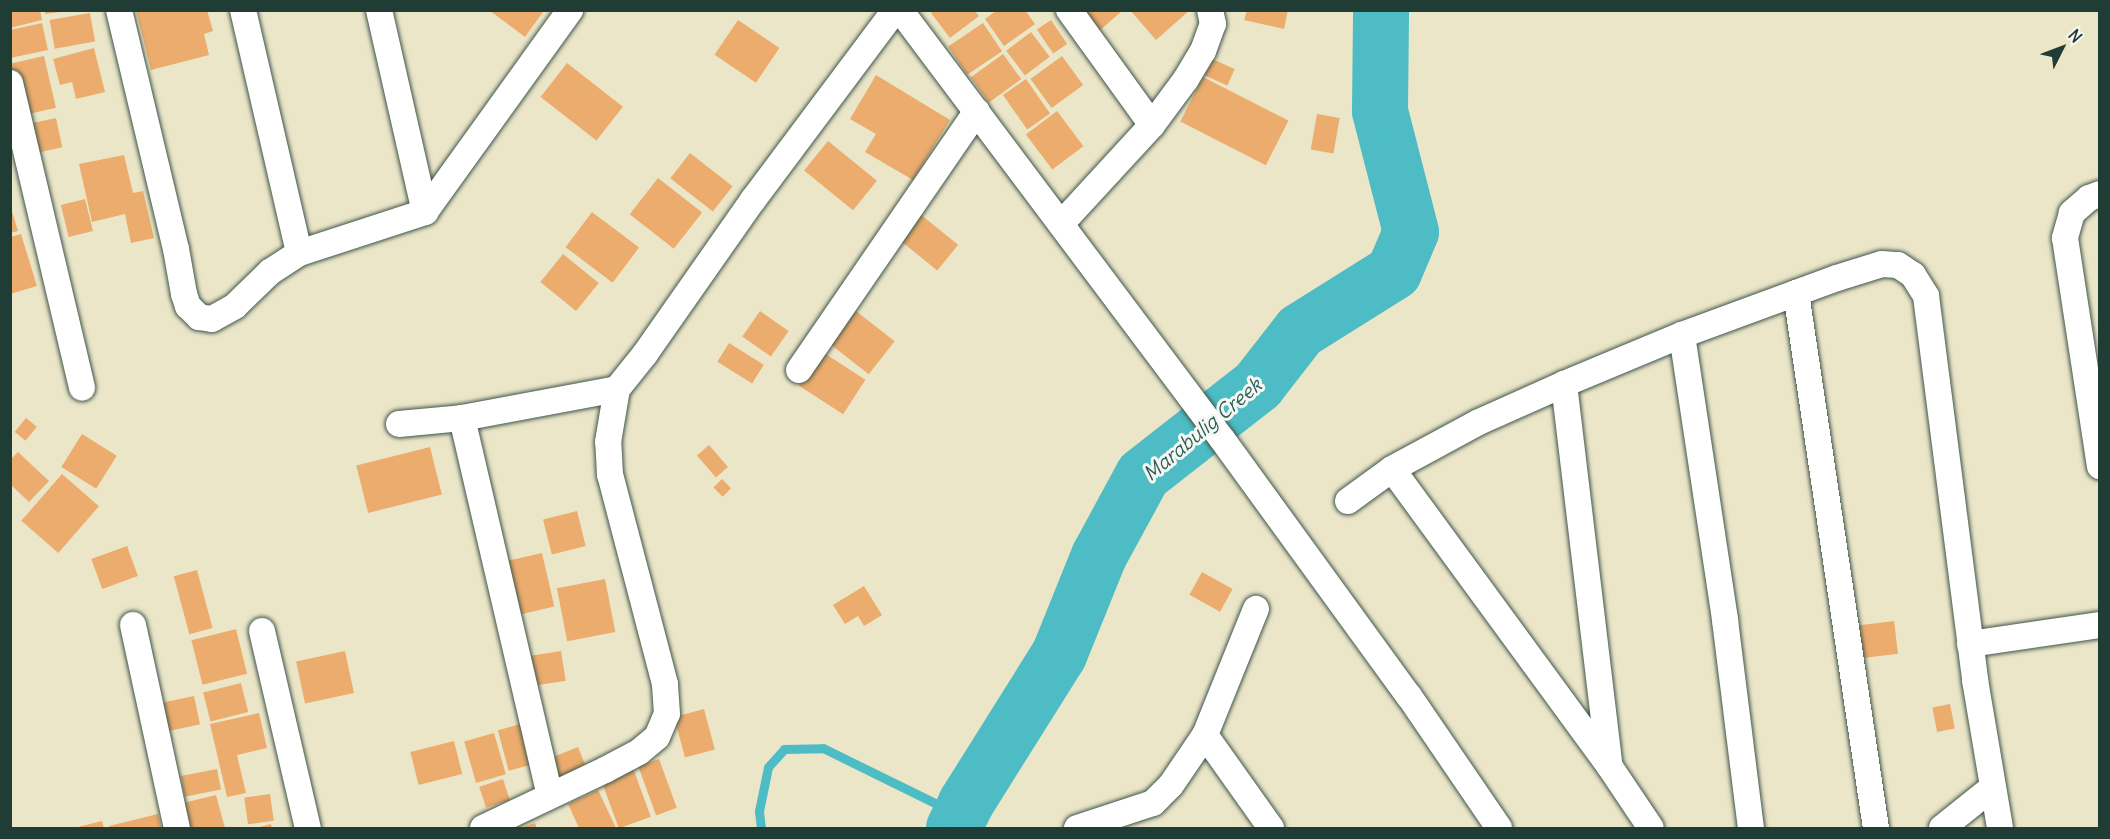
<!DOCTYPE html>
<html>
<head>
<meta charset="utf-8">
<style>
	body { margin:0 }
	#map { position:relative; width:2110px; height:839px; overflow:hidden; background:#ece6c9; font-family:Delius,sans-serif }
	div>[style] { position:absolute }
	.stream>* { height:9px; margin:-4.5px; padding:0 4.5px; transform-origin:4.5px; border-radius:4.5px; background:#4dbcc4 }
	.river>* { height:56px; margin:-28px; padding:0 28px; transform-origin:28px; border-radius:28px; background:#4dbcc4 }
	.building>* { inset:0; background:#ecac6d; transform-origin:0 0 }
	.roads { filter:drop-shadow(0 0 2px #3e564a) drop-shadow(0 0 2px #3e564a) }
	.street>* { height:26px; margin:-13px; padding:0 13px; transform-origin:13px; border-radius:13px; background:#fff }
	span { translate:-50% -50%; white-space:nowrap; text-align:center; line-height:1.15; -webkit-text-stroke:6px #f6f6f2; paint-order:stroke }
	.water-label { font-size:20px; color:#2a5d58; font-style:italic }
	.frame { position:absolute; inset:0; border:12px solid #1f3d34; pointer-events:none }
	.north { position:absolute; left:2032px; top:18px; width:60px; height:60px; -webkit-text-stroke:4px #f6f6f2; paint-order:stroke; rotate:48deg; font-size:16px; font-weight:700; line-height:24px; text-align:center; color:#1f3d34 }
	.north::after { content:''; display:block; margin:auto; width:21px; height:27px; background:#1f3d34; clip-path:polygon(50% 0,100% 100%,50% 72%,0 100%) }
</style>
</head>
<body>
<div id="map">
	<div class="stream">
		<div style="left:761px;top:828px;width:17px;rotate:-97deg"></div>
		<div style="left:759px;top:811px;width:45px;rotate:-78.4deg"></div>
		<div style="left:768px;top:767px;width:24px;rotate:-48deg"></div>
		<div style="left:784px;top:749px;width:39px;rotate:-1deg"></div>
		<div style="left:823px;top:748px;width:134px;rotate:26.2deg"></div>
		<div style="left:943px;top:807px;width:23px;rotate:-10deg"></div>
	</div>
	<div class="river">
		<div style="left:954px;top:828px;width:28px;rotate:-64deg"></div>
		<div style="left:966px;top:803px;width:175px;rotate:-57.9deg"></div>
		<div style="left:1059px;top:655px;width:107px;rotate:-68deg"></div>
		<div style="left:1099px;top:556px;width:92px;rotate:-61.5deg"></div>
		<div style="left:1143px;top:475px;width:146px;rotate:-38deg"></div>
		<div style="left:1258px;top:385px;width:68px;rotate:-52.1deg"></div>
		<div style="left:1300px;top:331px;width:111px;rotate:-32.1deg"></div>
		<div style="left:1394px;top:272px;width:43px;rotate:-67deg"></div>
		<div style="left:1411px;top:232px;width:125px;rotate:-104.4deg"></div>
		<div style="left:1380px;top:111px;width:101px;rotate:-89.4deg"></div>
	</div>
	<div class="building">
		<div style="clip-path:polygon(10px 10px,40px 10px,42px 20px,10px 28px)"></div>
		<div style="clip-path:polygon(45px 10px,60px 10px,60px 12px,45px 14px)"></div>
		<div style="clip-path:polygon(136px 10px,207px 10px,213px 31px,204px 34px,209px 55px,151px 70px)"></div>
		<div style="clip-path:polygon(489px 10px,542px 10px,543px 12px,525px 37px)"></div>
		<div style="clip-path:polygon(934px 10px,974px 10px,979px 16px,950px 38px,931px 13px)"></div>
		<div style="clip-path:polygon(997px 10px,1025px 10px,1035px 24px,1004px 46px,985px 19px)"></div>
		<div style="clip-path:polygon(1079px 10px,1123px 10px,1098px 32px)"></div>
		<div style="clip-path:polygon(1130px 10px,1190px 10px,1156px 40px)"></div>
		<div style="clip-path:polygon(1247px 10px,1288px 10px,1284px 29px,1244px 20px)"></div>
		<div style="left:90px;top:13px;width:29px;height:41px;rotate:80deg"></div>
		<div style="left:738px;top:20px;width:50px;height:42px;rotate:34deg"></div>
		<div style="left:1051px;top:20px;width:29px;height:17px;rotate:56deg"></div>
		<div style="clip-path:polygon(42px 23px,48px 50px,10px 58px,10px 30px)"></div>
		<div style="left:983px;top:23px;width:34px;height:42px;rotate:56deg"></div>
		<div style="left:1031px;top:32px;width:31px;height:31px;rotate:53deg"></div>
		<div style="clip-path:polygon(94px 48px,105px 92px,76px 99px,72px 82px,60px 85px,53px 59px)"></div>
		<div style="left:1003px;top:54px;width:31px;height:40px;rotate:54deg"></div>
		<div style="left:44px;top:56px;width:53px;height:35px;rotate:77deg"></div>
		<div style="left:1062px;top:56px;width:36px;height:39px;rotate:54deg"></div>
		<div style="left:1210px;top:58px;width:27px;height:18px;rotate:24deg"></div>
		<div style="left:567px;top:63px;width:71px;height:43px;rotate:38deg"></div>
		<div style="clip-path:polygon(876px 75px,950px 120px,913px 180px,865px 152px,876px 134px,850px 119px)"></div>
		<div style="left:1203px;top:77px;width:96px;height:50px;rotate:27deg"></div>
		<div style="left:1026px;top:79px;width:42px;height:28px;rotate:55deg"></div>
		<div style="left:1057px;top:111px;width:44px;height:39px;rotate:53deg"></div>
		<div style="left:1317px;top:114px;width:23px;height:36px;rotate:10deg"></div>
		<div style="left:56px;top:118px;width:30px;height:32px;rotate:78deg"></div>
		<div style="left:828px;top:141px;width:63px;height:38px;rotate:39deg"></div>
		<div style="left:690px;top:153px;width:54px;height:32px;rotate:38deg"></div>
		<div style="clip-path:polygon(124px 155px,133px 193px,143px 191px,154px 238px,131px 243px,125px 214px,92px 222px,79px 164px)"></div>
		<div style="left:658px;top:178px;width:56px;height:46px;rotate:38deg"></div>
		<div style="left:85px;top:199px;width:33px;height:25px;rotate:76deg"></div>
		<div style="clip-path:polygon(10px 205px,18px 231px,10px 233px)"></div>
		<div style="left:592px;top:212px;width:59px;height:44px;rotate:37deg"></div>
		<div style="left:920px;top:214px;width:49px;height:33px;rotate:39deg"></div>
		<div style="clip-path:polygon(21px 234px,37px 286px,10px 294px,10px 237px)"></div>
		<div style="left:563px;top:254px;width:46px;height:36px;rotate:39deg"></div>
		<div style="left:760px;top:311px;width:35px;height:31px;rotate:35deg"></div>
		<div style="left:856px;top:311px;width:49px;height:42px;rotate:38deg"></div>
		<div style="left:729px;top:343px;width:41px;height:22px;rotate:32deg"></div>
		<div style="left:821px;top:351px;width:53px;height:41px;rotate:33deg"></div>
		<div style="left:26px;top:418px;width:14px;height:18px;rotate:39deg"></div>
		<div style="left:82px;top:434px;width:41px;height:39px;rotate:32deg"></div>
		<div style="left:709px;top:445px;width:29px;height:16px;rotate:49deg"></div>
		<div style="left:430px;top:447px;width:49px;height:76px;rotate:76deg"></div>
		<div style="clip-path:polygon(18px 452px,49px 481px,29px 502px,10px 484px,10px 460px)"></div>
		<div style="left:62px;top:474px;width:49px;height:62px;rotate:41deg"></div>
		<div style="left:722px;top:479px;width:13px;height:12px;rotate:45deg"></div>
		<div style="left:577px;top:511px;width:36px;height:35px;rotate:76deg"></div>
		<div style="left:127px;top:546px;width:32px;height:38px;rotate:70deg"></div>
		<div style="left:542px;top:553px;width:55px;height:35px;rotate:77deg"></div>
		<div style="left:197px;top:570px;width:60px;height:24px;rotate:75deg"></div>
		<div style="left:1202px;top:572px;width:35px;height:26px;rotate:29deg"></div>
		<div style="left:605px;top:579px;width:54px;height:49px;rotate:79deg"></div>
		<div style="clip-path:polygon(864px 586px,882px 615px,864px 626px,858px 616px,845px 624px,833px 605px)"></div>
		<div style="left:1894px;top:621px;width:33px;height:43px;rotate:83deg"></div>
		<div style="left:236px;top:629px;width:46px;height:46px;rotate:76deg"></div>
		<div style="left:345px;top:651px;width:43px;height:50px;rotate:78deg"></div>
		<div style="left:561px;top:651px;width:30px;height:34px;rotate:81deg"></div>
		<div style="left:241px;top:683px;width:30px;height:39px;rotate:76deg"></div>
		<div style="left:194px;top:696px;width:29px;height:34px;rotate:78deg"></div>
		<div style="left:1950px;top:704px;width:25px;height:18px;rotate:79deg"></div>
		<div style="left:704px;top:709px;width:42px;height:31px;rotate:75deg"></div>
		<div style="clip-path:polygon(259px 713px,267px 748px,237px 755px,246px 793px,227px 797px,210px 724px)"></div>
		<div style="left:521px;top:724px;width:42px;height:24px;rotate:75deg"></div>
		<div style="left:494px;top:733px;width:43px;height:31px;rotate:74deg"></div>
		<div style="left:454px;top:741px;width:34px;height:45px;rotate:76deg"></div>
		<div style="left:578px;top:747px;width:24px;height:30px;rotate:68deg"></div>
		<div style="left:659px;top:759px;width:52px;height:22px;rotate:70deg"></div>
		<div style="left:633px;top:768px;width:52px;height:34px;rotate:70deg"></div>
		<div style="left:217px;top:769px;width:21px;height:37px;rotate:79deg"></div>
		<div style="left:503px;top:779px;width:22px;height:25px;rotate:72deg"></div>
		<div style="clip-path:polygon(598px 790px,616px 828px,579px 828px,568px 804px)"></div>
		<div style="left:270px;top:794px;width:27px;height:26px;rotate:82deg"></div>
		<div style="clip-path:polygon(216px 795px,225px 828px,190px 828px,183px 803px)"></div>
		<div style="clip-path:polygon(158px 814px,161px 828px,110px 828px,109px 826px)"></div>
		<div style="clip-path:polygon(102px 821px,104px 828px,74px 828px)"></div>
		<div style="clip-path:polygon(535px 823px,537px 828px,520px 828px)"></div>
		<div style="clip-path:polygon(271px 824px,272px 828px,256px 828px)"></div>
	</div>
	<div class="roads">
		<div class="street">
			<div style="left:119px;top:10px;width:246px;rotate:76.6deg"></div>
			<div style="left:176px;top:249px;width:46px;rotate:79.9deg"></div>
			<div style="left:184px;top:294px;width:13px;rotate:72deg"></div>
			<div style="left:188px;top:306px;width:16px;rotate:45deg"></div>
			<div style="left:199px;top:317px;width:13px;rotate:9deg"></div>
			<div style="left:212px;top:319px;width:26px;rotate:-29deg"></div>
			<div style="left:235px;top:306px;width:49px;rotate:-44.2deg"></div>
			<div style="left:270px;top:272px;width:35px;rotate:-33deg"></div>
			<div style="left:299px;top:253px;width:133px;rotate:-18deg"></div>
			<div style="left:425px;top:212px;width:249px;rotate:-54.3deg"></div>
			<div style="left:243px;top:10px;width:249px;rotate:77deg"></div>
			<div style="left:379px;top:10px;width:207px;rotate:77.2deg"></div>
			<div style="left:900px;top:10px;width:536px;rotate:53.11deg"></div>
			<div style="left:1222px;top:439px;width:318px;rotate:54deg"></div>
			<div style="left:1409px;top:696px;width:160px;rotate:55.7deg"></div>
			<div style="left:1069px;top:10px;width:142px;rotate:54.2deg"></div>
			<div style="left:10px;top:83px;width:313px;rotate:76.7deg"></div>
			<div style="left:2100px;top:194px;width:12px;rotate:160deg"></div>
			<div style="left:2089px;top:198px;width:23px;rotate:139deg"></div>
			<div style="left:2072px;top:213px;width:26px;rotate:106deg"></div>
			<div style="left:2065px;top:238px;width:231px;rotate:81.3deg"></div>
			<div style="left:1061px;top:224px;width:134px;rotate:-47.4deg"></div>
			<div style="left:1152px;top:125px;width:57px;rotate:-53.5deg"></div>
			<div style="left:1186px;top:79px;width:33px;rotate:-59deg"></div>
			<div style="left:1203px;top:51px;width:29px;rotate:-70deg"></div>
			<div style="left:1213px;top:24px;width:14px;rotate:-102deg"></div>
			<div style="left:1796px;top:293px;width:541px;rotate:81.5deg"></div>
			<div style="left:1682px;top:335px;width:288px;rotate:81.4deg"></div>
			<div style="left:1725px;top:620px;width:210px;rotate:82.9deg"></div>
			<div style="left:799px;top:370px;width:314px;rotate:-55.5deg"></div>
			<div style="left:1564px;top:384px;width:383px;rotate:83.2deg"></div>
			<div style="left:462px;top:418px;width:387px;rotate:76.9deg"></div>
			<div style="left:399px;top:424px;width:63px;rotate:-5.4deg"></div>
			<div style="left:462px;top:418px;width:158px;rotate:-10.6deg"></div>
			<div style="left:1392px;top:469px;width:369px;rotate:53.8deg"></div>
			<div style="left:1610px;top:767px;width:73px;rotate:56.1deg"></div>
			<div style="left:1348px;top:501px;width:54px;rotate:-36deg"></div>
			<div style="left:1392px;top:469px;width:99px;rotate:-28.4deg"></div>
			<div style="left:1479px;top:422px;width:93px;rotate:-24.1deg"></div>
			<div style="left:1564px;top:384px;width:128px;rotate:-22.6deg"></div>
			<div style="left:1682px;top:335px;width:165px;rotate:-20.2deg"></div>
			<div style="left:1837px;top:278px;width:47px;rotate:-17.3deg"></div>
			<div style="left:1882px;top:264px;width:16px;rotate:4deg"></div>
			<div style="left:1898px;top:265px;width:18px;rotate:34deg"></div>
			<div style="left:1913px;top:275px;width:25px;rotate:58deg"></div>
			<div style="left:1926px;top:296px;width:387px;rotate:82.7deg"></div>
			<div style="left:1975px;top:680px;width:150px;rotate:80.4deg"></div>
			<div style="left:133px;top:625px;width:208px;rotate:77.8deg"></div>
			<div style="left:262px;top:631px;width:202px;rotate:76.9deg"></div>
			<div style="left:1970px;top:644px;width:131px;rotate:-8.3deg"></div>
			<div style="left:1205px;top:735px;width:136px;rotate:-68deg"></div>
			<div style="left:483px;top:828px;width:135px;rotate:-25.4deg"></div>
			<div style="left:605px;top:770px;width:38px;rotate:-28deg"></div>
			<div style="left:639px;top:752px;width:23px;rotate:-40deg"></div>
			<div style="left:657px;top:737px;width:25px;rotate:-67deg"></div>
			<div style="left:667px;top:714px;width:30px;rotate:-94deg"></div>
			<div style="left:665px;top:684px;width:216px;rotate:-104.7deg"></div>
			<div style="left:610px;top:475px;width:33px;rotate:-93deg"></div>
			<div style="left:608px;top:442px;width:54px;rotate:-80.4deg"></div>
			<div style="left:617px;top:389px;width:45px;rotate:-51.3deg"></div>
			<div style="left:645px;top:354px;width:188px;rotate:-55deg"></div>
			<div style="left:753px;top:200px;width:237px;rotate:-53.2deg"></div>
			<div style="left:1077px;top:828px;width:80px;rotate:-18.2deg"></div>
			<div style="left:1153px;top:803px;width:25px;rotate:-45deg"></div>
			<div style="left:1171px;top:785px;width:60px;rotate:-55.8deg"></div>
			<div style="left:1205px;top:735px;width:114px;rotate:54.6deg"></div>
			<div style="left:1942px;top:828px;width:65px;rotate:-38.8deg"></div>
		</div>
	</div>
	<div class="water-label">
		<span style="left:1202px;top:429px;rotate:-40deg">Marabulig Creek</span>
	</div>
	<div class="frame"></div>
	<div class="north">N</div>
</div>
</body>
</html>
